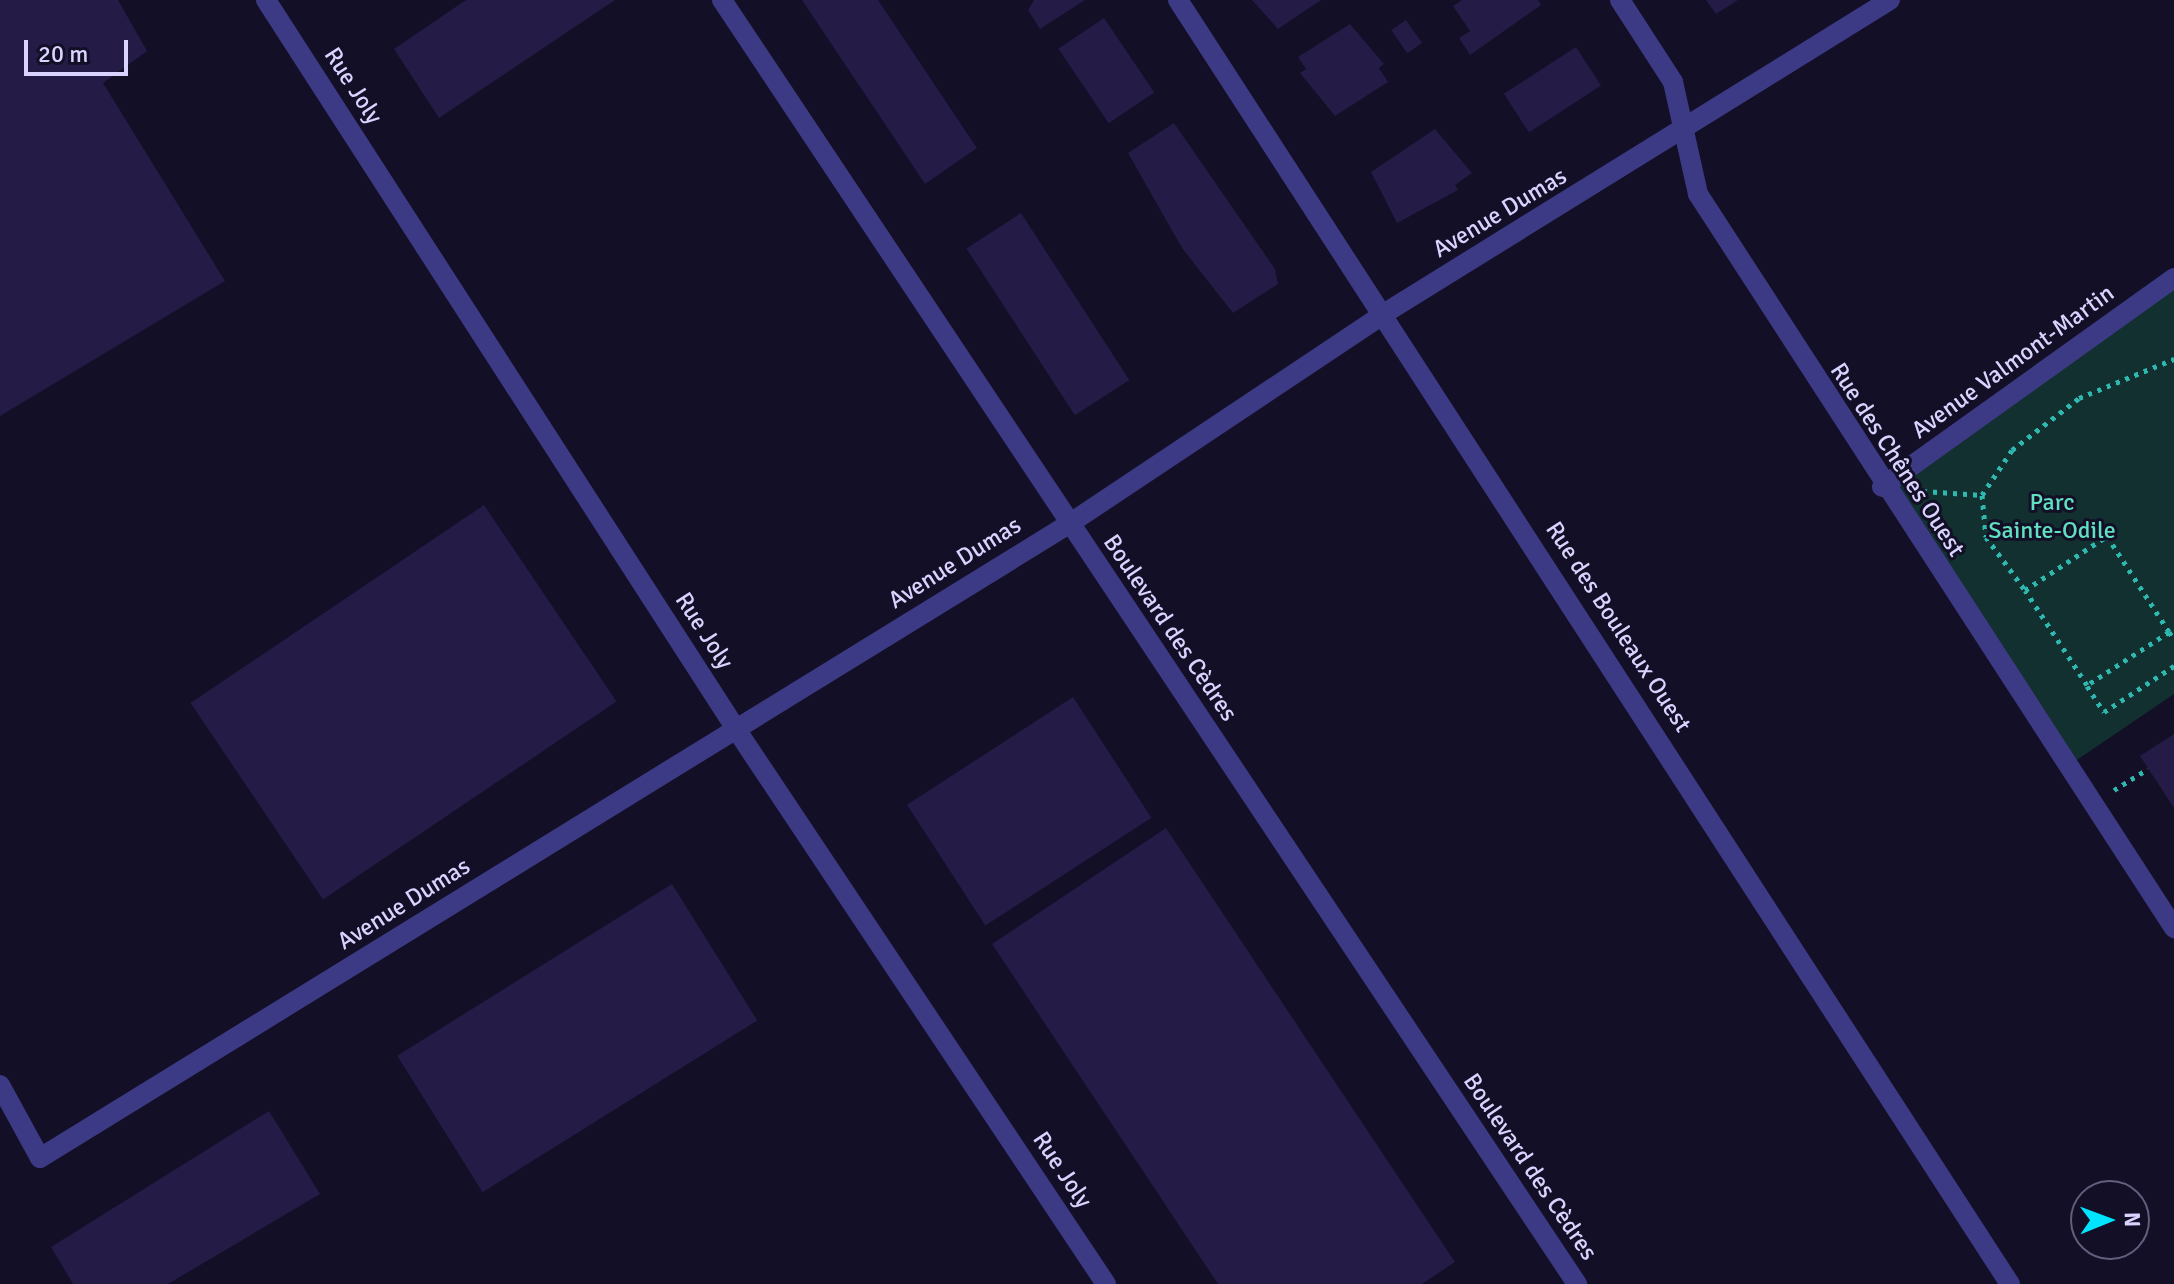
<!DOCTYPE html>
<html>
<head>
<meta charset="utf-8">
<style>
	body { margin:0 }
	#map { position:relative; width:2174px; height:1284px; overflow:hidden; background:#130f26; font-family:Signika,sans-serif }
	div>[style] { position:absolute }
	.green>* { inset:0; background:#12302f }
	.building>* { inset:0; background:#241b47; transform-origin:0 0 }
	.path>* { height:5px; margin-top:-2.5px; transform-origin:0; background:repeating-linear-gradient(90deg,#2fb8b0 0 4px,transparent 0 10px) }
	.minor>* { height:20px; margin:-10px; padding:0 10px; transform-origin:10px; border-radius:10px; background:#3d3a85 }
	.tertiary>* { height:20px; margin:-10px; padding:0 10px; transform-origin:10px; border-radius:10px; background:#3d3a85 }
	span { translate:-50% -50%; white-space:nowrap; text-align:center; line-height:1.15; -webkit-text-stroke:6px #130f26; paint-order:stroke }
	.street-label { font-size:24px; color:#d9d4ff }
	.park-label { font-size:24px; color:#5fe0c0 }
	.north { position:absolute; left:2070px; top:1180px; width:80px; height:80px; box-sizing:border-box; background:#130f26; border:2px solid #625e7d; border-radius:50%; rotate:89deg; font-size:22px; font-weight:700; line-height:32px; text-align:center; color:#d9d4ff }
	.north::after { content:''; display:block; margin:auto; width:28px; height:36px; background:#00e5ff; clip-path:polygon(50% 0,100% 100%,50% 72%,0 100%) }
	.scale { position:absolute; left:24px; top:40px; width:104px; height:36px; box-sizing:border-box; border:4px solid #d9d4ff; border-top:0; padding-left:10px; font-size:24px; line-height:28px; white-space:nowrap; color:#d9d4ff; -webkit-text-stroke:6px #130f26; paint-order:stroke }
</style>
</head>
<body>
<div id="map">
	<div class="green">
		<div style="clip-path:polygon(2174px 278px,2174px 694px,2068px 766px,1882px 487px)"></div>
	</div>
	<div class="building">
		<div style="clip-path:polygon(0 0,118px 0,147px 51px,103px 83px,225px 281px,0 416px)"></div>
		<div style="clip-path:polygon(466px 0,615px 0,439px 118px,394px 49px)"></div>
		<div style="clip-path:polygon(802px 0,878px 0,977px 148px,925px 184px)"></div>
		<div style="clip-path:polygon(1034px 0,1085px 0,1040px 29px,1028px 10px)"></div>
		<div style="clip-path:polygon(1252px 0,1321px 0,1278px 29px)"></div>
		<div style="clip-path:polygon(1462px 0,1538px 0,1541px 5px,1470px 55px,1459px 38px,1470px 31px,1453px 6px)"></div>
		<div style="clip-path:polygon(1706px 0,1738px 0,1716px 14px)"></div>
		<div style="left:1104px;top:18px;width:90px;height:55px;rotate:56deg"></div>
		<div style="left:1406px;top:20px;width:28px;height:18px;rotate:55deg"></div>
		<div style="clip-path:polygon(1350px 24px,1384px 64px,1379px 68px,1388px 82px,1335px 116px,1300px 73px,1306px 69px,1298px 57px)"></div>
		<div style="left:1576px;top:47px;width:46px;height:86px;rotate:57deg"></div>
		<div style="clip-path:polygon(1174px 123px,1275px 269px,1278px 284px,1233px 313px,1182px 248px,1128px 153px)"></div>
		<div style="clip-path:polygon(1435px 129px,1472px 173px,1455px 185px,1458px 190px,1397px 223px,1371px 172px)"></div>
		<div style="left:1021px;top:213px;width:199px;height:65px;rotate:57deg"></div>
		<div style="left:484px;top:505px;width:237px;height:354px;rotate:56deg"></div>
		<div style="left:1073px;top:697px;width:144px;height:198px;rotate:57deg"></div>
		<div style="clip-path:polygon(2174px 734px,2174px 808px,2140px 756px)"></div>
		<div style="clip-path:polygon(1166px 828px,1455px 1262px,1422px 1284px,1218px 1284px,992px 944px)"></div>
		<div style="left:672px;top:884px;width:161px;height:324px;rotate:58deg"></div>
		<div style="clip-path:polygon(269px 1111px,320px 1194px,168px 1284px,73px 1284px,51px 1247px)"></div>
	</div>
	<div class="path">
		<div style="left:1923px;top:491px;width:59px;rotate:3.9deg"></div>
		<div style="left:1982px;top:495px;width:42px;rotate:84.6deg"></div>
		<div style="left:1986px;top:537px;width:66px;rotate:53.7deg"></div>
		<div style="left:2025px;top:590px;width:98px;rotate:-33.4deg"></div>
		<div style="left:2107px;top:536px;width:114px;rotate:57.1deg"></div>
		<div style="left:2169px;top:632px;width:98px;rotate:147.1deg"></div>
		<div style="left:2087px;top:685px;width:113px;rotate:-123.1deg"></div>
		<div style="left:1982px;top:495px;width:54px;rotate:-56.3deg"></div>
		<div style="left:2012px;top:450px;width:85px;rotate:-37.8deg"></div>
		<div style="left:2079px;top:398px;width:103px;rotate:-22.3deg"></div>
		<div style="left:2169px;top:632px;width:9px;rotate:54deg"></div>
		<div style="left:2087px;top:686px;width:31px;rotate:57deg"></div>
		<div style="left:2104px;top:712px;width:84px;rotate:-33.3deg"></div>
		<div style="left:2114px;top:790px;width:40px;rotate:-32deg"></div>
	</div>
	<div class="minor">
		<div style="left:266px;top:0;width:867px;rotate:57.19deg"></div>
		<div style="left:736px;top:729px;width:667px;rotate:56.31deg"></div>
		<div style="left:1178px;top:0;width:1530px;rotate:57.06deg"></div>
		<div style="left:1620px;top:0;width:98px;rotate:57.1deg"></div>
		<div style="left:1673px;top:82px;width:115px;rotate:77.4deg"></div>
		<div style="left:1698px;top:194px;width:875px;rotate:57.04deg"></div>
		<div style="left:1882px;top:487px;width:359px;rotate:-35.6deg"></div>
		<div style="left:0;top:1085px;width:83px;rotate:61.3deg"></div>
		<div style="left:40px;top:1158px;width:1209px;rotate:-31.64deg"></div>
		<div style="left:1069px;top:524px;width:380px;rotate:-33.7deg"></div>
		<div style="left:1385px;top:313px;width:594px;rotate:-31.79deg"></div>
	</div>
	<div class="tertiary">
		<div style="left:722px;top:0;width:1543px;rotate:56.34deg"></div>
	</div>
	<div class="street-label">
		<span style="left:353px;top:86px;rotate:57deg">Rue Joly</span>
		<span style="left:1500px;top:213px;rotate:-31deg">Avenue Dumas</span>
		<span style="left:2013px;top:362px;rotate:-36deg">Avenue Valmont-Martin</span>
		<span style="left:1897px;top:460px;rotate:57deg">Rue des Chênes Ouest</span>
		<span style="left:955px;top:563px;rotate:-32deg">Avenue Dumas</span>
		<span style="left:1618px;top:627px;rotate:57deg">Rue des Bouleaux Ouest</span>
		<span style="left:1170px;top:628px;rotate:56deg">Boulevard des Cèdres</span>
		<span style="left:704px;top:631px;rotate:57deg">Rue Joly</span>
		<span style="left:404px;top:904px;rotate:-32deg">Avenue Dumas</span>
		<span style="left:1530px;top:1167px;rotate:56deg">Boulevard des Cèdres</span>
		<span style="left:1062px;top:1170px;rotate:56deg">Rue Joly</span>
	</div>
	<div class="park-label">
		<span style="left:2052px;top:517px">Parc<br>Sainte-Odile</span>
	</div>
	<div class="north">N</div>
	<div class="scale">20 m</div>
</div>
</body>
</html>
